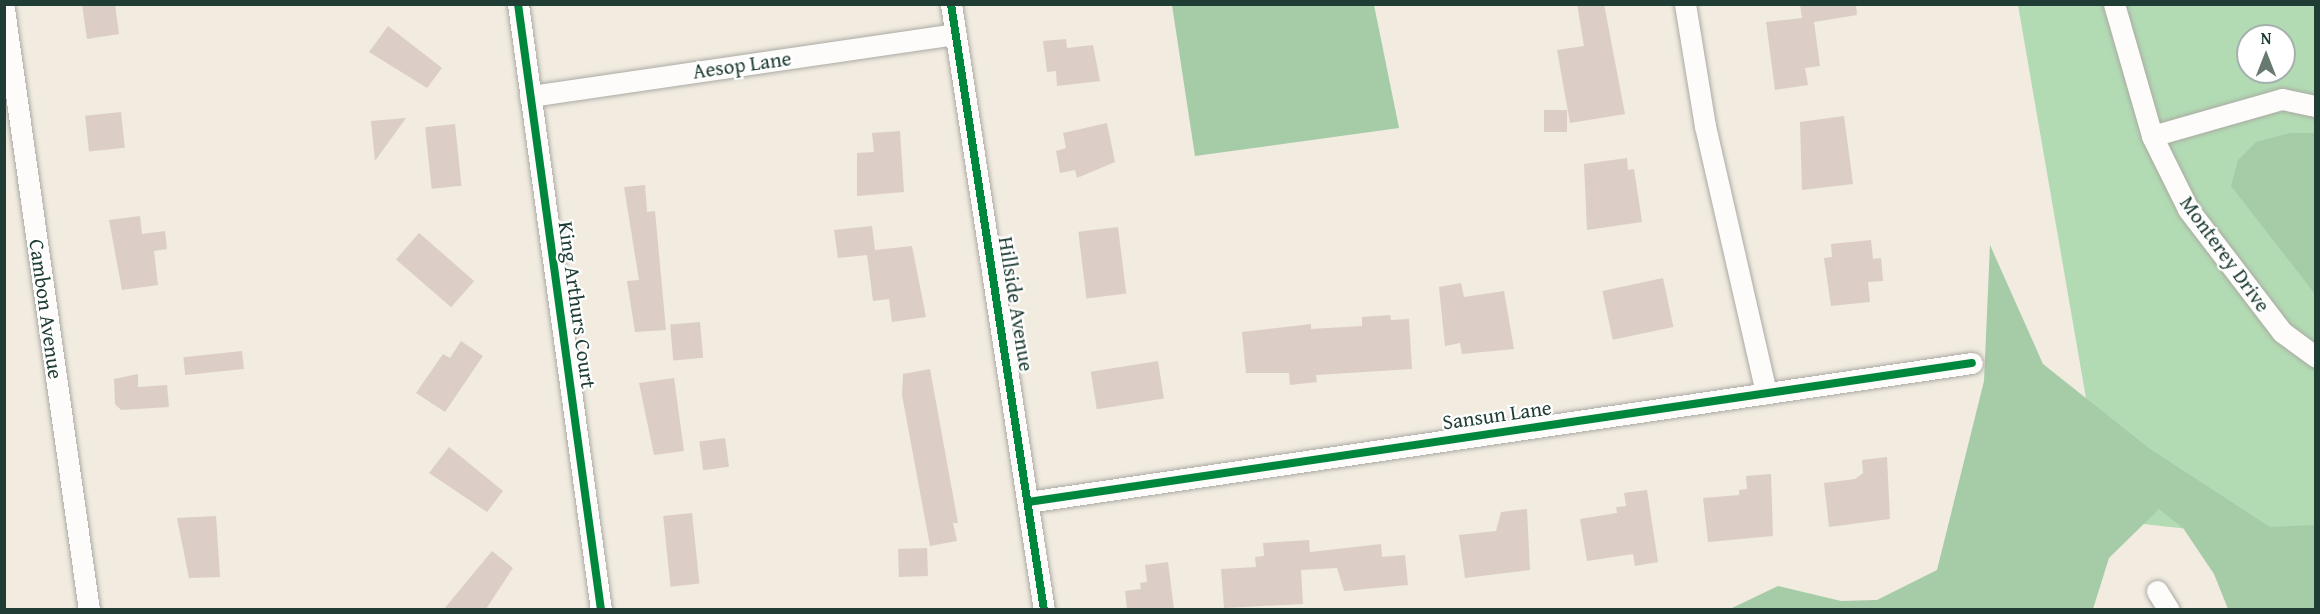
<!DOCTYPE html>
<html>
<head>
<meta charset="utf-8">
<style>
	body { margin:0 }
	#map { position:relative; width:2320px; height:614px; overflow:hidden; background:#f1ebe0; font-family:"Gentium Book Plus",serif }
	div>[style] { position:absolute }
	.green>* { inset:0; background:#b2dbb3 }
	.forest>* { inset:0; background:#a5cba7 }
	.building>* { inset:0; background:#dccec6; transform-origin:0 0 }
	.roads { filter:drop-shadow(0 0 2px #aaaaa3) drop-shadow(0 0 2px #aaaaa3) }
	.minor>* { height:21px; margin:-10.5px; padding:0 10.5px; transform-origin:10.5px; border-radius:10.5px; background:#fdfcfa }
	.cycleway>* { height:8px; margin:-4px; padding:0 4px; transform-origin:4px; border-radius:4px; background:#00873e }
	span { translate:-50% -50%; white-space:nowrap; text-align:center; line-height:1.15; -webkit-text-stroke:4.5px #fff; paint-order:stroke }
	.street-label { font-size:21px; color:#1f3d34 }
	.frame { position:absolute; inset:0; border:6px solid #1f3d34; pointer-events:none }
	.north { position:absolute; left:2236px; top:24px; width:60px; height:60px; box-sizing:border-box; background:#fff; border:2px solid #a5b1ae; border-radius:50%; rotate:0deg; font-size:16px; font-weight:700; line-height:24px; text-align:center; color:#1f3d34 }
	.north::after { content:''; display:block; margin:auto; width:21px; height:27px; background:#687a70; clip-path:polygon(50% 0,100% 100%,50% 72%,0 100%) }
</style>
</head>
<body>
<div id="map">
	<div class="green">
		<div style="clip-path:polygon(evenodd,2018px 5px,2315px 5px,2315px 543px,2107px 520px,2018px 5px,2248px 36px,2284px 36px,2284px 72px,2248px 72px,2248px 36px)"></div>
	</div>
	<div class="forest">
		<div style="clip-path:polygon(1172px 5px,1374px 5px,1399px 128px,1195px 156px)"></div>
		<div style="clip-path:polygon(2290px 133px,2315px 133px,2315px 294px,2231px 186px,2238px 160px,2256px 142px)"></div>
		<div style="clip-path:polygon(1990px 245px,2043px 364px,2150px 449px,2270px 527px,2315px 525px,2315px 608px,2228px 609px,2214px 574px,2183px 528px,2159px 509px,2109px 558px,2093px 609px,1730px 609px,1778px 586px,1841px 601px,1877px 600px,1937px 570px,1984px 381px)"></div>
	</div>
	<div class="building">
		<div style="clip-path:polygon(82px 4px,115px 4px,119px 34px,87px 39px)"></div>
		<div style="clip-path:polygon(1577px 4px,1604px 4px,1625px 114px,1570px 123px,1557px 50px,1584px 46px)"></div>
		<div style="clip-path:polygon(1800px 4px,1856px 4px,1857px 15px,1814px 22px,1820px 66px,1805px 68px,1808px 85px,1775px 90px,1766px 22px,1802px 18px)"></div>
		<div style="clip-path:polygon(388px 26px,442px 68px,427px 88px,369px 52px)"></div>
		<div style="clip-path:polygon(1066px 39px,1067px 48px,1093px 45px,1100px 81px,1057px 86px,1056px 71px,1047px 72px,1043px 41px)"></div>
		<div style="left:1544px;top:110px;width:23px;height:22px"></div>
		<div style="left:121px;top:112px;width:36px;height:36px;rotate:84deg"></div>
		<div style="clip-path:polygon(1844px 116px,1853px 184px,1802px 190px,1800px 122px)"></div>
		<div style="clip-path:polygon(406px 118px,375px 161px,371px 121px)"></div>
		<div style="clip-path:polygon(1107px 123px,1115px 162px,1077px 178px,1075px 170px,1060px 173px,1056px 151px,1066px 148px,1063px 133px)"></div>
		<div style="left:455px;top:124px;width:62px;height:30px;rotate:84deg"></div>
		<div style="clip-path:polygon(900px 131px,904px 192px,857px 196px,857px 153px,874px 152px,872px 133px)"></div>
		<div style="clip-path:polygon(1627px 158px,1628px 170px,1634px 169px,1642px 222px,1587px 230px,1584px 164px)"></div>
		<div style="clip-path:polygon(645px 185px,647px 212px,655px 211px,666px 330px,635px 332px,627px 281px,639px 280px,624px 187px)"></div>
		<div style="clip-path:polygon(140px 216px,142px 234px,165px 231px,167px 249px,154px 251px,158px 285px,122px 290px,109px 220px)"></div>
		<div style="clip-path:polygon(872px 226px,875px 250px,912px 246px,926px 317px,892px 322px,889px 299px,873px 301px,867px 255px,838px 258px,834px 230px)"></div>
		<div style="left:1118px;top:227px;width:67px;height:40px;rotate:83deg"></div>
		<div style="left:419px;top:233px;width:73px;height:35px;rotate:41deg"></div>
		<div style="clip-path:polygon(1871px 240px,1873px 259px,1881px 258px,1883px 281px,1868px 282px,1870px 302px,1831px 306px,1824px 258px,1832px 257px,1831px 244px)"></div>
		<div style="left:1663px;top:278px;width:50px;height:62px;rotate:78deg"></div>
		<div style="clip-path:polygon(1461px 283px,1464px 297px,1504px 291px,1514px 349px,1462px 354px,1460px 343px,1445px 346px,1439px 287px)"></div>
		<div style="clip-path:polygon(1390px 315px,1391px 320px,1409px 319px,1412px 369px,1316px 375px,1317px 382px,1290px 385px,1289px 373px,1246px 373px,1242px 332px,1311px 324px,1311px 329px,1362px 326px,1362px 317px)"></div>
		<div style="left:700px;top:322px;width:36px;height:30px;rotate:85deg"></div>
		<div style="clip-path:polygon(461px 341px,483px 356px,445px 412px,416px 393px,443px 354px,450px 358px)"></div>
		<div style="left:242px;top:351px;width:18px;height:59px;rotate:84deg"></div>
		<div style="left:1158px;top:361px;width:38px;height:68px;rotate:81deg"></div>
		<div style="clip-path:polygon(930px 369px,958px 523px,953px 523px,957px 541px,930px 546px,902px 395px,903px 374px)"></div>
		<div style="clip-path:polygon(138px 374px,138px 387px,167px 385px,169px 407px,121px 410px,115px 404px,114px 379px)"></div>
		<div style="clip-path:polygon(674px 378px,684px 451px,654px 455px,639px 383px)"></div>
		<div style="left:725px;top:438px;width:29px;height:26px;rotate:82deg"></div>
		<div style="clip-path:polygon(449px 447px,503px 491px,487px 512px,429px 473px)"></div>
		<div style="clip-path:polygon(1887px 457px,1890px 519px,1829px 527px,1824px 483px,1855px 479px,1863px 473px,1862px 460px)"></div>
		<div style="clip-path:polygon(1771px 474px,1773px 536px,1708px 542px,1703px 498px,1739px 495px,1739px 490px,1747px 489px,1746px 476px)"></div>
		<div style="clip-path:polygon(1647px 490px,1658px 562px,1635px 566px,1633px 554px,1587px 561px,1580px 519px,1617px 513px,1616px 507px,1626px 506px,1624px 493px)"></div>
		<div style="clip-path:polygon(1527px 509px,1530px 570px,1465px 578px,1459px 535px,1496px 531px,1501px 512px)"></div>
		<div style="left:692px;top:513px;width:71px;height:29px;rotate:84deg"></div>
		<div style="clip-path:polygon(216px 516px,220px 577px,189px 578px,177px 518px)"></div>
		<div style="clip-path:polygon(1309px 540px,1310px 552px,1381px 544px,1382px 557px,1405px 555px,1408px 585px,1344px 591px,1337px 568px,1301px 570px,1303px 604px,1224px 608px,1221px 569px,1256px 567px,1255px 557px,1264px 556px,1263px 543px)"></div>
		<div style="left:927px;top:548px;width:28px;height:29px;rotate:88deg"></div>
		<div style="clip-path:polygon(492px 551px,513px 568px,486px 609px,444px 609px)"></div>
		<div style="clip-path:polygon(1168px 562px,1174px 609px,1127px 609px,1125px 591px,1141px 589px,1140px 583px,1147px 582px,1145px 565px)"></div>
	</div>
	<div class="roads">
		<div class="minor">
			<div style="left:518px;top:4px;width:612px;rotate:82.2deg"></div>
			<div style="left:951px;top:4px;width:613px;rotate:81.28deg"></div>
			<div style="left:1685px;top:4px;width:124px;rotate:80.7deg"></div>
			<div style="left:1705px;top:126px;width:274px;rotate:77.1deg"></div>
			<div style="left:2114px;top:4px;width:137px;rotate:73.9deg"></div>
			<div style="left:2152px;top:136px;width:81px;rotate:63.7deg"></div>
			<div style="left:2188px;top:209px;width:155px;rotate:52.6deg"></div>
			<div style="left:2282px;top:332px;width:42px;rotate:36.3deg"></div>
			<div style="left:4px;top:9px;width:607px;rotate:81.95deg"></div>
			<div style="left:530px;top:96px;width:429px;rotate:-8.3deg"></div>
			<div style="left:2152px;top:136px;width:135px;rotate:-15.9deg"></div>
			<div style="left:2282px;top:99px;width:35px;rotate:12deg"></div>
			<div style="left:1028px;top:502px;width:954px;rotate:-8.38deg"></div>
			<div style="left:2157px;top:591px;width:22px;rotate:58deg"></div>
		</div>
	</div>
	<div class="cycleway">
		<div style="left:518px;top:4px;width:612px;rotate:82.2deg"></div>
		<div style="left:951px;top:4px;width:613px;rotate:81.28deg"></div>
		<div style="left:1028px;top:502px;width:954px;rotate:-8.38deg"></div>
	</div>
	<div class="street-label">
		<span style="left:742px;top:65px;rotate:-8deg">Aesop Lane</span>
		<span style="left:2225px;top:254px;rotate:54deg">Monterey Drive</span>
		<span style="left:1016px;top:304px;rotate:81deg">Hillside Avenue</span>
		<span style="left:577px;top:305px;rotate:82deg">King Arthurs Court</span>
		<span style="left:46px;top:309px;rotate:82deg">Cambon Avenue</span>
		<span style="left:1497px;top:415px;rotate:-8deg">Sansun Lane</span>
	</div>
	<div class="frame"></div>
	<div class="north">N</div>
</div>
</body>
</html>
